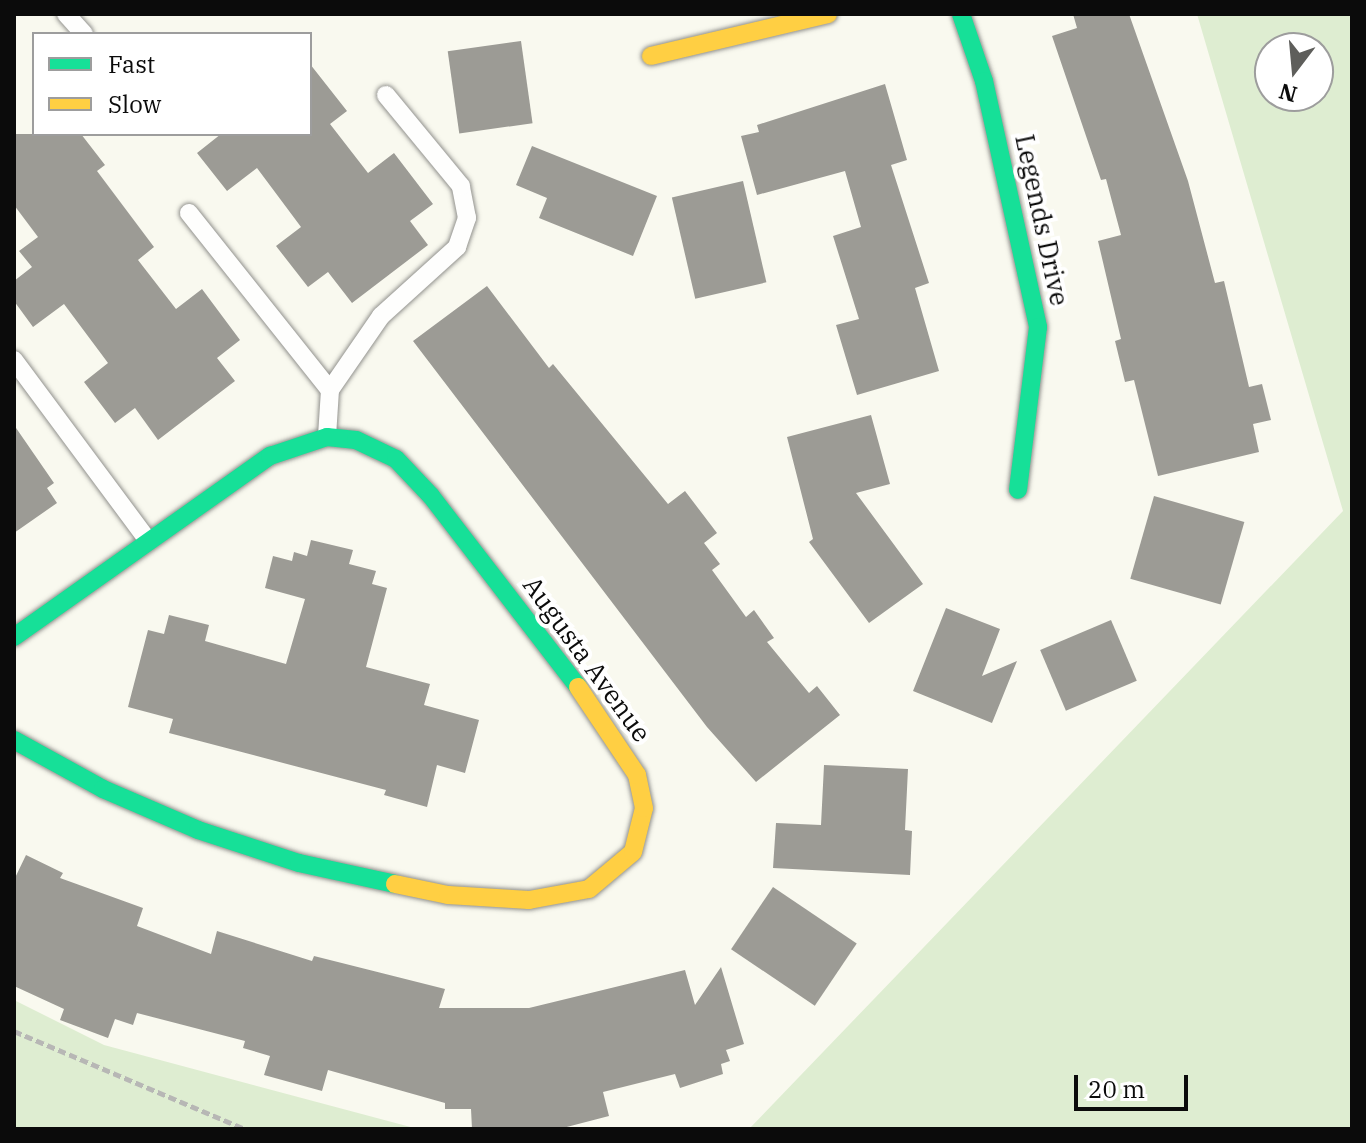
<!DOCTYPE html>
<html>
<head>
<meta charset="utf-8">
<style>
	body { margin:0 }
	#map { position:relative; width:1366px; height:1143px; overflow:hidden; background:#f9f9ef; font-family:"IBM Plex Serif",serif }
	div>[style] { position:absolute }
	.green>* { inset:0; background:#deedd1 }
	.building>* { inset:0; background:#9c9b95; transform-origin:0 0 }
	.path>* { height:5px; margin-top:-2.5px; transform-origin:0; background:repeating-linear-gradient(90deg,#b7b7b5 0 8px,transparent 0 12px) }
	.roads { filter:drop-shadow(0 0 2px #92928e) drop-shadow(0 0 2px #92928e) }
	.lane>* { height:18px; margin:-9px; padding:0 9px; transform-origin:9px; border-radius:9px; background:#fefefd }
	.fast>* { height:18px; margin:-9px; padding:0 9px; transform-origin:9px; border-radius:9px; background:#16e098 }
	.slow>* { height:18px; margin:-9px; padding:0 9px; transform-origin:9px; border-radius:9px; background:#ffcf43 }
	span { translate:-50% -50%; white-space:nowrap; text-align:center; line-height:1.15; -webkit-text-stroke:8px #fff; paint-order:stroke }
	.street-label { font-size:26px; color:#0b0b0b }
	.frame { position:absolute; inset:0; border:16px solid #0b0b0b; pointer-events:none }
	.legend { position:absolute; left:32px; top:32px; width:280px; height:104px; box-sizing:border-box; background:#fff; border:2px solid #9d9d9d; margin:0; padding:10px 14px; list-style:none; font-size:24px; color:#0b0b0b }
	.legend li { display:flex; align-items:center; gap:16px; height:40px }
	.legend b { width:40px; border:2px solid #9d9d9d }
	.north { position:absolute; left:1254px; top:32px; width:80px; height:80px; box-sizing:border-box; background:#fff; border:2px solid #9d9d9d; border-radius:50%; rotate:196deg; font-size:22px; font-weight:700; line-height:32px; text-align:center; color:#0b0b0b }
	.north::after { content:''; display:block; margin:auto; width:28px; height:36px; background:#5e5e5b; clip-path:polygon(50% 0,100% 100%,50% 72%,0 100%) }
	.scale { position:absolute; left:1074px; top:1075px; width:114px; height:36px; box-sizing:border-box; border:4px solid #0b0b0b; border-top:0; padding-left:10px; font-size:24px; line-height:28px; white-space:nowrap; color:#0b0b0b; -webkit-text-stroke:6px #fff; paint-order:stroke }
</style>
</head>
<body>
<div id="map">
	<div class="green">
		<div style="clip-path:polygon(evenodd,1197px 14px,1352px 14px,1352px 1129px,749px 1129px,1343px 511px,1197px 14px,1270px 48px,1318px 48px,1318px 96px,1270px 96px,1270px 48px)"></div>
		<div style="clip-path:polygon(14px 1000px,104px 1045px,418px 1129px,14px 1129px)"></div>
	</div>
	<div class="building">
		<div style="clip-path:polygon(1073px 14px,1129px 14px,1188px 181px,1215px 283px,1224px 281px,1249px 387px,1262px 384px,1271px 420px,1253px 424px,1259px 452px,1158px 476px,1134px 380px,1125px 382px,1115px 341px,1121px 339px,1098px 241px,1121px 235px,1106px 179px,1101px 180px,1052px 36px,1077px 28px)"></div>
		<div style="left:521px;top:41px;width:83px;height:74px;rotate:82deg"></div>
		<div style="clip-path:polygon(310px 64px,347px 111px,330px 124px,368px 173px,394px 153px,433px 204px,410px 221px,428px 245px,352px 303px,328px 272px,308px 287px,276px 246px,301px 227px,257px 168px,227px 191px,197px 153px,221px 134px,310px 134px)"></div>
		<div style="clip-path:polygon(885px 84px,907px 160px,891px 165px,929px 283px,915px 288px,939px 371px,857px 395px,836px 325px,859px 319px,833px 236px,861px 227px,845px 171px,757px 195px,741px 136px,759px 132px,757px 125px)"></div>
		<div style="clip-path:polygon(14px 134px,81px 134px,105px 165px,97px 171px,154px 247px,138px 260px,176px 309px,202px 289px,240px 340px,217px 358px,235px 381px,158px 440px,135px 408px,115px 423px,84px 382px,108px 363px,64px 304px,33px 327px,14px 301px,14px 281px,32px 267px,19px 251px,38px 237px,14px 205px)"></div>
		<div style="clip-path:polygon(532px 146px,657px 196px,633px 256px,539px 218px,547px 198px,516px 185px)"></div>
		<div style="left:743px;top:181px;width:104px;height:73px;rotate:77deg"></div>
		<div style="clip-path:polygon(487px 286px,549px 368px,553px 364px,668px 504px,685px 491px,717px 533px,704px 543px,720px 564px,712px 570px,746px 617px,754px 610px,774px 638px,767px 642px,809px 693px,817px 686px,840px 715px,756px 782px,707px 727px,413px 341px)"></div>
		<div style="clip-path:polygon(871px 415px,890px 484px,856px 493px,923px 584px,869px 623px,809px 542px,813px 539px,787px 437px)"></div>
		<div style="clip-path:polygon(14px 425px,54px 483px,47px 488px,57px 503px,14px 533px)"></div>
		<div style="left:1154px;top:496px;width:94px;height:86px;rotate:16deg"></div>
		<div style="clip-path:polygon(311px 540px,353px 550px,349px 564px,376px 571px,372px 584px,387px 588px,366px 667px,430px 684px,424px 705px,479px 720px,465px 773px,437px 765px,427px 807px,384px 795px,386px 790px,169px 733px,173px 719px,128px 707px,148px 630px,164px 634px,169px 615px,209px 625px,205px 641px,286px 664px,305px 599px,265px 588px,273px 556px,292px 561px,294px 552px,307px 556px)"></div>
		<div style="clip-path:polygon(946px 608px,1000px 629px,982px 676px,1017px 661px,992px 723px,913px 691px)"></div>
		<div style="left:1111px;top:620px;width:66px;height:77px;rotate:67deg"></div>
		<div style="clip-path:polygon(824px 765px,908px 769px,905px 830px,912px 831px,910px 875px,773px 868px,776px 823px,821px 825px)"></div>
		<div style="clip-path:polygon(26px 855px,63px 873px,60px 878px,143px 908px,137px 926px,211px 954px,217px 931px,312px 961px,314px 956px,445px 989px,439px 1008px,529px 1008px,685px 970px,695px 1005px,721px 967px,744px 1044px,726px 1050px,730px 1061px,721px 1064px,723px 1074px,680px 1088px,675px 1074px,603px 1092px,609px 1116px,559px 1129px,472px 1129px,471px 1109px,445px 1109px,445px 1103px,328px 1070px,322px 1091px,264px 1075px,270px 1056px,243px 1048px,245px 1041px,137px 1013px,133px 1025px,115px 1019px,108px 1038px,60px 1020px,64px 1009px,14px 986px,14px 880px)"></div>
		<div style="left:773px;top:887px;width:101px;height:75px;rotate:34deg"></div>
	</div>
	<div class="path">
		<div style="left:14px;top:1031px;width:251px;rotate:23deg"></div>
	</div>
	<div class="roads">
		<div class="lane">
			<div style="left:66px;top:14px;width:27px;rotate:48deg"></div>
			<div style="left:189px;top:213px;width:226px;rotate:51.5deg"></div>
			<div style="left:330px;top:390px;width:47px;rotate:93.7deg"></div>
			<div style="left:14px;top:360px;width:223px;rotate:53.4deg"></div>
			<div style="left:330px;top:390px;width:90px;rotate:-55.4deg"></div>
			<div style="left:381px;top:316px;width:103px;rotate:-42.2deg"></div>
			<div style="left:457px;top:247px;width:31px;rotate:-71deg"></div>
			<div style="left:467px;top:218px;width:33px;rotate:-101deg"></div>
			<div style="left:461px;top:186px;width:118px;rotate:-129.5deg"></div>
		</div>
		<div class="fast">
			<div style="left:961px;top:14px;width:71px;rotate:71.1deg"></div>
			<div style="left:984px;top:81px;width:252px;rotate:77.6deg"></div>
			<div style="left:1038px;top:327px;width:164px;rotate:97deg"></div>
			<div style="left:14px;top:637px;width:314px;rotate:-35.3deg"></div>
			<div style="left:270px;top:456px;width:60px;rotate:-18.4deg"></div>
			<div style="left:327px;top:437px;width:29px;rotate:6deg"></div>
			<div style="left:356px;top:440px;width:44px;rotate:25.4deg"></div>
			<div style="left:396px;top:459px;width:51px;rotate:46.6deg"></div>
			<div style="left:431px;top:496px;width:241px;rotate:52.4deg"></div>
			<div style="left:14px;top:740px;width:102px;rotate:28.8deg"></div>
			<div style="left:103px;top:789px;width:103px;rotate:23.3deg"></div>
			<div style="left:198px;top:830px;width:106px;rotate:18.1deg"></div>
			<div style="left:299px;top:863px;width:98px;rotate:12.3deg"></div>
		</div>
		<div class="slow">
			<div style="left:651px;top:56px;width:182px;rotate:-13.3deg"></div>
			<div style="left:395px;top:884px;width:54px;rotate:11.7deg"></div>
			<div style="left:448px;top:895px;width:81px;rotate:3.5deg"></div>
			<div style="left:529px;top:900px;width:61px;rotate:-10.4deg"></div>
			<div style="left:589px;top:889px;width:57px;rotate:-40.1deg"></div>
			<div style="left:633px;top:852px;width:45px;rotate:-76deg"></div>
			<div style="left:644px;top:808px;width:34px;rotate:-102deg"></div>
			<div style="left:637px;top:775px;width:106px;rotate:-123.8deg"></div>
		</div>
	</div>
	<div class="street-label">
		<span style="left:1042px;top:220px;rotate:78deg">Legends Drive</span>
		<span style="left:587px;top:659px;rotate:54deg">Augusta Avenue</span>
	</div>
	<div class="frame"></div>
	<ul class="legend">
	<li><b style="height:10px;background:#16e098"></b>Fast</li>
	<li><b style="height:10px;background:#ffcf43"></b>Slow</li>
	</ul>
	<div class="north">N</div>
	<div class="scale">20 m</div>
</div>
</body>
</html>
